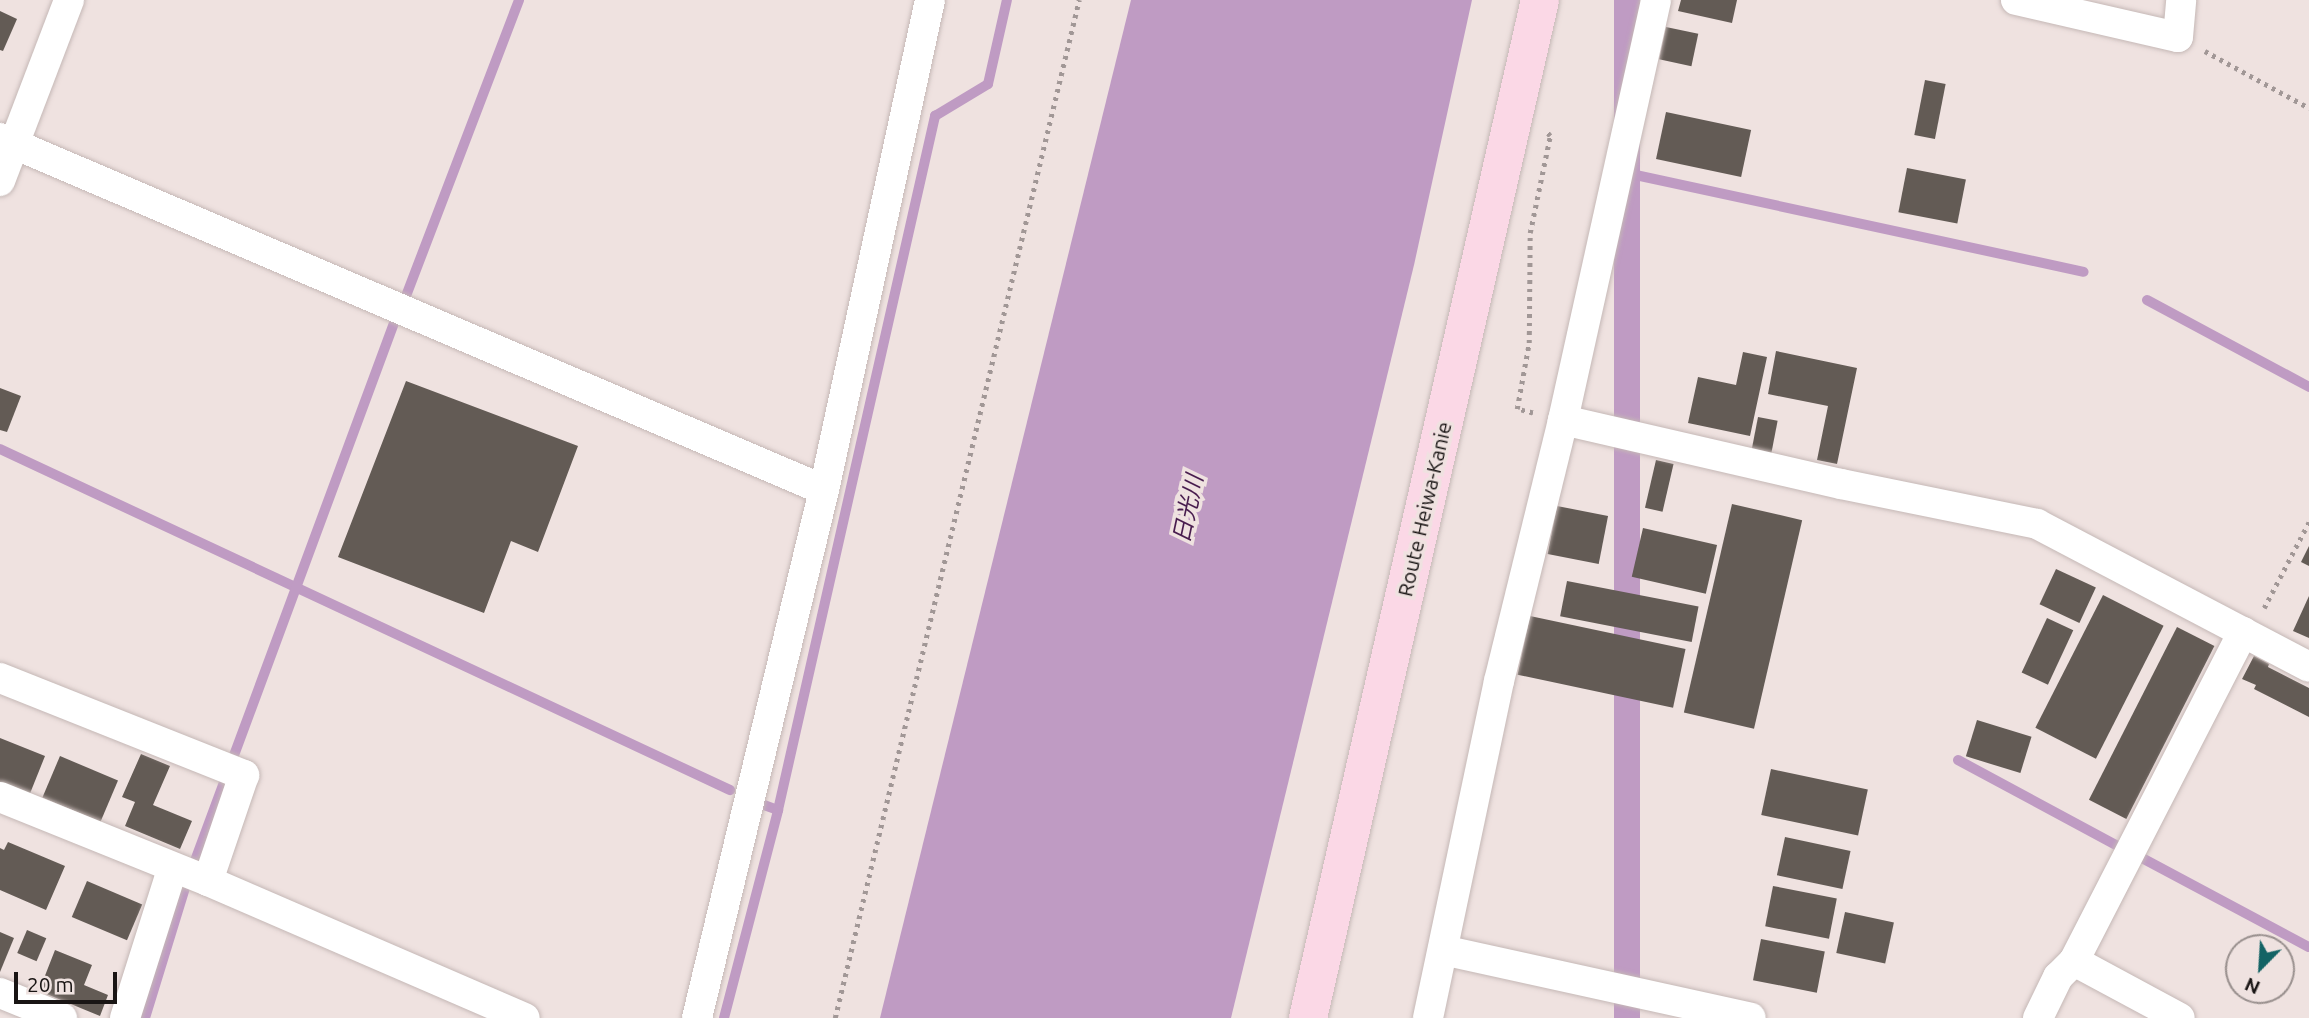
<!DOCTYPE html>
<html>
<head>
<meta charset="utf-8">
<style>
	body { margin:0 }
	#map { position:relative; width:2309px; height:1018px; overflow:hidden; background:#efe2e0; font-family:Ubuntu,"Noto Sans JP",sans-serif }
	div>[style] { position:absolute }
	.water>* { inset:0; background:#bf9bc3; transform-origin:0 0 }
	.stream>* { height:10px; margin:-5px; padding:0 5px; transform-origin:5px; border-radius:5px; background:#bf9bc3 }
	.building>* { inset:0; background:#635b55; transform-origin:0 0 }
	.path>* { height:4.5px; margin-top:-2.25px; transform-origin:0; background:repeating-linear-gradient(90deg,#a19796 0 3.5px,transparent 0 8.5px) }
	.roads { filter:drop-shadow(0 0 2px #c5b8b6) drop-shadow(0 0 2px #c5b8b6) }
	.street>* { height:30px; margin:-15px; padding:0 15px; transform-origin:15px; border-radius:15px; background:#fff }
	.secondary>* { height:38px; margin:-19px; padding:0 19px; transform-origin:19px; border-radius:19px; background:#fbd8e6 }
	span { translate:-50% -50%; white-space:nowrap; text-align:center; line-height:1.15; -webkit-text-stroke:7px #efe2e0; paint-order:stroke }
	.street-label { font-size:21px; color:#191514 }
	.water-label { font-size:23px; color:#481c4e; font-style:italic }
	.north { position:absolute; left:2225px; top:934px; width:70px; height:70px; box-sizing:border-box; background:#efe2e0; border:2px solid #99908e; border-radius:50%; rotate:204deg; font-size:19px; font-weight:700; line-height:28px; text-align:center; color:#191514 }
	.north::after { content:''; display:block; margin:auto; width:24px; height:32px; background:#136365; clip-path:polygon(50% 0,100% 100%,50% 72%,0 100%) }
	.scale { position:absolute; left:14px; top:972px; width:103px; height:32px; box-sizing:border-box; border:4px solid #191514; border-top:0; padding-left:9px; font-size:21px; line-height:24px; white-space:nowrap; color:#191514; -webkit-text-stroke:5px #efe2e0; paint-order:stroke }
</style>
</head>
<body>
<div id="map">
	<div class="water">
		<div style="clip-path:polygon(1131px 0,1472px 0,1414px 265px,1231px 1018px,880px 1018px)"></div>
		<div style="left:1614px;top:0;width:26px;height:1044px"></div>
	</div>
	<div class="stream">
		<div style="left:1631px;top:174px;width:463px;rotate:12.2deg"></div>
		<div style="left:406px;top:296px;width:317px;rotate:-69.1deg"></div>
		<div style="left:2147px;top:300px;width:184px;rotate:28.2deg"></div>
		<div style="left:0;top:449px;width:806px;rotate:25.04deg"></div>
		<div style="left:1958px;top:760px;width:179px;rotate:28.3deg"></div>
		<div style="left:764px;top:805px;width:15px;rotate:20deg"></div>
		<div style="left:2142px;top:858px;width:189px;rotate:28.1deg"></div>
		<div style="left:145px;top:1018px;width:139px;rotate:-72.9deg"></div>
		<div style="left:186px;top:885px;width:599px;rotate:-69.69deg"></div>
		<div style="left:724px;top:1018px;width:215px;rotate:-75.4deg"></div>
		<div style="left:778px;top:810px;width:712px;rotate:-77.25deg"></div>
		<div style="left:935px;top:116px;width:62px;rotate:-31.1deg"></div>
		<div style="left:988px;top:84px;width:86px;rotate:-77.3deg"></div>
	</div>
	<div class="building">
		<div style="clip-path:polygon(1681px 0,1737px 0,1732px 23px,1678px 11px)"></div>
		<div style="clip-path:polygon(0 11px,17px 19px,3px 51px,0 50px)"></div>
		<div style="left:1666px;top:27px;width:33px;height:33px;rotate:12deg"></div>
		<div style="left:1925px;top:80px;width:21px;height:56px;rotate:11deg"></div>
		<div style="left:1666px;top:112px;width:87px;height:48px;rotate:12deg"></div>
		<div style="left:1907px;top:168px;width:60px;height:45px;rotate:11deg"></div>
		<div style="clip-path:polygon(1776px 351px,1857px 368px,1837px 464px,1817px 460px,1828px 406px,1768px 394px)"></div>
		<div style="clip-path:polygon(1743px 352px,1767px 357px,1750px 436px,1688px 423px,1698px 377px,1736px 385px)"></div>
		<div style="clip-path:polygon(406px 381px,578px 446px,538px 552px,511px 541px,484px 613px,338px 557px)"></div>
		<div style="clip-path:polygon(0 388px,21px 396px,7px 432px,0 430px)"></div>
		<div style="left:1758px;top:417px;width:20px;height:33px;rotate:11deg"></div>
		<div style="left:1656px;top:460px;width:18px;height:49px;rotate:13deg"></div>
		<div style="left:1732px;top:504px;width:72px;height:214px;rotate:13deg"></div>
		<div style="left:1557px;top:506px;width:52px;height:49px;rotate:11deg"></div>
		<div style="left:1643px;top:528px;width:76px;height:50px;rotate:13deg"></div>
		<div style="clip-path:polygon(2309px 546px,2309px 566px,2301px 562px)"></div>
		<div style="left:2056px;top:569px;width:44px;height:39px;rotate:25deg"></div>
		<div style="left:1567px;top:581px;width:134px;height:36px;rotate:11deg"></div>
		<div style="left:2103px;top:595px;width:68px;height:149px;rotate:27deg"></div>
		<div style="clip-path:polygon(2309px 596px,2309px 638px,2293px 631px)"></div>
		<div style="left:1530px;top:616px;width:159px;height:60px;rotate:12deg"></div>
		<div style="left:2047px;top:618px;width:29px;height:60px;rotate:25deg"></div>
		<div style="left:2177px;top:627px;width:42px;height:194px;rotate:27deg"></div>
		<div style="clip-path:polygon(2254px 656px,2269px 664px,2268px 667px,2309px 688px,2309px 717px,2254px 689px,2256px 685px,2242px 679px)"></div>
		<div style="left:1977px;top:720px;width:57px;height:38px;rotate:17deg"></div>
		<div style="clip-path:polygon(0 738px,45px 756px,29px 796px,0 784px)"></div>
		<div style="clip-path:polygon(141px 754px,170px 766px,153px 805px,192px 821px,180px 849px,125px 826px,135px 802px,122px 797px)"></div>
		<div style="left:60px;top:756px;width:63px;height:45px;rotate:23deg"></div>
		<div style="left:1771px;top:769px;width:99px;height:47px;rotate:12deg"></div>
		<div style="left:1785px;top:837px;width:67px;height:39px;rotate:12deg"></div>
		<div style="clip-path:polygon(8px 842px,65px 866px,46px 910px,0 890px,0 848px,4px 850px)"></div>
		<div style="left:87px;top:881px;width:60px;height:39px;rotate:23deg"></div>
		<div style="left:1773px;top:886px;width:65px;height:41px;rotate:11deg"></div>
		<div style="left:1845px;top:912px;width:50px;height:42px;rotate:12deg"></div>
		<div style="left:27px;top:930px;width:21px;height:25px;rotate:23deg"></div>
		<div style="clip-path:polygon(0 932px,14px 938px,0 972px)"></div>
		<div style="left:1761px;top:939px;width:65px;height:42px;rotate:11deg"></div>
		<div style="clip-path:polygon(55px 950px,92px 965px,84px 985px,108px 995px,100px 1016px,39px 991px)"></div>
	</div>
	<div class="path">
		<div style="left:2205px;top:51px;width:119px;rotate:28.7deg"></div>
		<div style="left:1533px;top:413px;width:16px;rotate:-166deg"></div>
		<div style="left:1517px;top:409px;width:67px;rotate:-79.7deg"></div>
		<div style="left:1529px;top:343px;width:110px;rotate:-89.5deg"></div>
		<div style="left:1530px;top:233px;width:99px;rotate:-78.3deg"></div>
		<div style="left:1550px;top:136px;width:6px;rotate:-129deg"></div>
		<div style="left:2264px;top:608px;width:97px;rotate:-62.4deg"></div>
		<div style="left:835px;top:1018px;width:1047px;rotate:-76.52deg"></div>
	</div>
	<div class="roads">
		<div class="street">
			<div style="left:2016px;top:0;width:166px;rotate:12.9deg"></div>
			<div style="left:2178px;top:37px;width:37px;rotate:-85deg"></div>
			<div style="left:0;top:138px;width:896px;rotate:23.13deg"></div>
			<div style="left:0;top:181px;width:194px;rotate:-69.1deg"></div>
			<div style="left:1563px;top:420px;width:285px;rotate:13deg"></div>
			<div style="left:1841px;top:484px;width:200px;rotate:11.5deg"></div>
			<div style="left:2037px;top:524px;width:307px;rotate:27.7deg"></div>
			<div style="left:0;top:678px;width:263px;rotate:21.7deg"></div>
			<div style="left:244px;top:775px;width:112px;rotate:108.8deg"></div>
			<div style="left:0;top:797px;width:224px;rotate:22deg"></div>
			<div style="left:208px;top:881px;width:345px;rotate:23.4deg"></div>
			<div style="left:1443px;top:950px;width:315px;rotate:12.4deg"></div>
			<div style="left:2074px;top:961px;width:120px;rotate:28.3deg"></div>
			<div style="left:0;top:993px;width:67px;rotate:22deg"></div>
			<div style="left:125px;top:1018px;width:158px;rotate:-72.4deg"></div>
			<div style="left:697px;top:1018px;width:543px;rotate:-76.48deg"></div>
			<div style="left:824px;top:490px;width:501px;rotate:-77.79deg"></div>
			<div style="left:1428px;top:1018px;width:344px;rotate:-78.1deg"></div>
			<div style="left:1499px;top:681px;width:269px;rotate:-76.2deg"></div>
			<div style="left:1563px;top:420px;width:430px;rotate:-77.5deg"></div>
			<div style="left:2038px;top:1018px;width:46px;rotate:-64deg"></div>
			<div style="left:2058px;top:977px;width:23px;rotate:-45deg"></div>
			<div style="left:2074px;top:961px;width:370px;rotate:-62.8deg"></div>
		</div>
		<div class="secondary">
			<div style="left:1308px;top:1018px;width:1044px;rotate:-77.16deg"></div>
		</div>
	</div>
	<div class="street-label">
		<span style="left:1424px;top:509px;rotate:-77deg">Route Heiwa-Kanie</span>
	</div>
	<div class="water-label">
		<span style="left:1188px;top:509px;rotate:-78deg">日光川</span>
	</div>
	<div class="north">N</div>
	<div class="scale">20 m</div>
</div>
</body>
</html>
